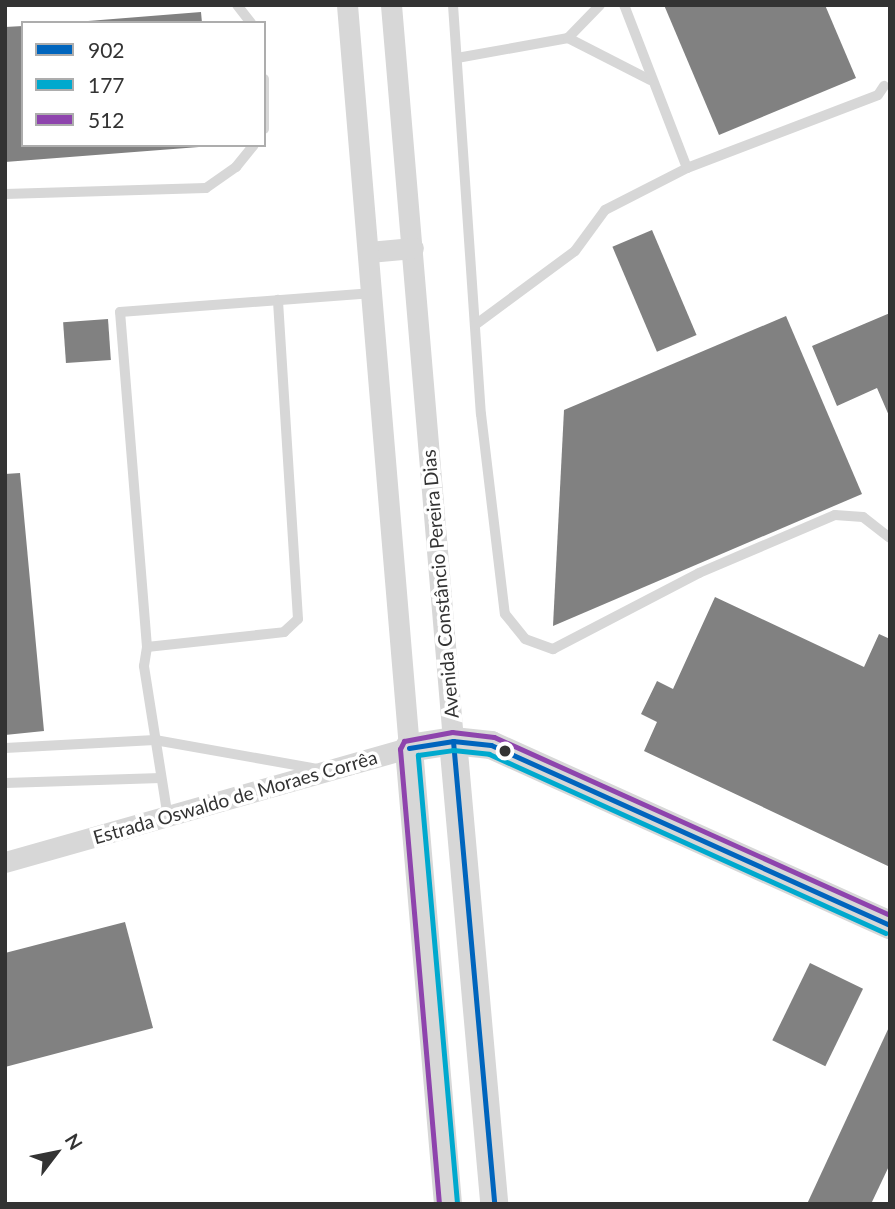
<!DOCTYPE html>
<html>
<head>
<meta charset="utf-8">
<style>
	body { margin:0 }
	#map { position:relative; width:895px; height:1209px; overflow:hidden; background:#fff; font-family:Lato,sans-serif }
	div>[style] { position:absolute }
	.building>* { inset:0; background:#818181; transform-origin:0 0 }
	.service>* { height:10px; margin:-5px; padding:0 5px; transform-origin:5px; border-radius:5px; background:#d7d7d7 }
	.minor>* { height:21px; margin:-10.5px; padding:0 10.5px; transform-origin:10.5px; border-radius:10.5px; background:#d7d7d7 }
	.tertiary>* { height:28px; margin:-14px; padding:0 14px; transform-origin:14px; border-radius:14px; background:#d7d7d7 }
	.bus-1>* { height:5px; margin:-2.5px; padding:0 2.5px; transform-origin:2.5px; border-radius:2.5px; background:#0065bd }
	.bus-2>* { height:5px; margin:-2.5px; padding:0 2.5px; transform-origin:2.5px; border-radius:2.5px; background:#00a9ce }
	.bus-3>* { height:5px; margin:-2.5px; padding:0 2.5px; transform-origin:2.5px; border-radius:2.5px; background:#8e44ad }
	.dots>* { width:19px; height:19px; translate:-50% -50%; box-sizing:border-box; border:4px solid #fff; border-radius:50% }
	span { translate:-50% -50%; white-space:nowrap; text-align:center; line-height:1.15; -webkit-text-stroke:7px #fff; paint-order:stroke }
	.street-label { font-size:19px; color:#333 }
	.frame { position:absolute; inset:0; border:7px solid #333; pointer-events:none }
	.legend { position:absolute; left:21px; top:21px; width:245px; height:126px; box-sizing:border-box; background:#fff; border:2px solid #adadad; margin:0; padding:9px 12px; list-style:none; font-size:21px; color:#333 }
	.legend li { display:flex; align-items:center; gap:14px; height:35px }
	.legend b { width:35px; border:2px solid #adadad }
	.north { position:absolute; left:21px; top:1118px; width:70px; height:70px; -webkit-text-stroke:5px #fff; paint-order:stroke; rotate:58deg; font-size:19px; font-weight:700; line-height:28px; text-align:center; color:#333 }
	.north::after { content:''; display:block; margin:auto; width:24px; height:32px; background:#333; clip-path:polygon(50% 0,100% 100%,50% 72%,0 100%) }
</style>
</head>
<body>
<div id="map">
	<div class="building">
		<div style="clip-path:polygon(664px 5px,825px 5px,856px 78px,719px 135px)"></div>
		<div style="clip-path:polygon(201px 12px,202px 23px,89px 23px,88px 21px)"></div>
		<div style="clip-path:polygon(23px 26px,23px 145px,199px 147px,5px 162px,5px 27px)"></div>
		<div style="left:652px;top:230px;width:114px;height:43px;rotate:67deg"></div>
		<div style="clip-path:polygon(890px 313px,890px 418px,877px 388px,837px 406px,812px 346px)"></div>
		<div style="clip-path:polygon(786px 316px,862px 494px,553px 626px,564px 410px)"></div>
		<div style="left:108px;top:319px;width:41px;height:45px;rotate:86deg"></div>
		<div style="clip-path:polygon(20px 473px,44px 731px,5px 735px,5px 474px)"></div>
		<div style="clip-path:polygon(715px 597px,864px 667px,879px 634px,890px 639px,890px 867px,644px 751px,657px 722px,641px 714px,657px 681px,673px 689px)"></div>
		<div style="clip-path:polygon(125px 922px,153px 1028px,5px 1067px,5px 953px)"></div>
		<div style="left:810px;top:963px;width:59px;height:86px;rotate:26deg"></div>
		<div style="clip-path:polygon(890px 1025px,890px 1164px,871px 1204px,807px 1204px)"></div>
	</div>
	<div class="service">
		<div style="left:237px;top:5px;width:23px;rotate:52deg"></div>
		<div style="left:453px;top:5px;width:410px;rotate:86.1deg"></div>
		<div style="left:481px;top:414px;width:201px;rotate:83.2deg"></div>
		<div style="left:505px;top:614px;width:32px;rotate:51deg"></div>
		<div style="left:525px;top:639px;width:30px;rotate:20deg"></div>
		<div style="left:553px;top:649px;width:165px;rotate:-27.5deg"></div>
		<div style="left:699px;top:573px;width:148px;rotate:-23.1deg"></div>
		<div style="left:835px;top:515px;width:28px;rotate:4deg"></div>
		<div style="left:863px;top:517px;width:34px;rotate:38deg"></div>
		<div style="left:568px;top:38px;width:92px;rotate:27.1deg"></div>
		<div style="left:457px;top:58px;width:113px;rotate:-10.2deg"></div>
		<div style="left:568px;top:38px;width:46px;rotate:-45.9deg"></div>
		<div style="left:264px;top:79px;width:50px;rotate:90deg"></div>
		<div style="left:687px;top:168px;width:204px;rotate:-20.9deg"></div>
		<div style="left:878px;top:95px;width:11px;rotate:-56deg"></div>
		<div style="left:5px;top:194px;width:201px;rotate:-1.7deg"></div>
		<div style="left:206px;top:188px;width:37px;rotate:-35deg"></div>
		<div style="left:236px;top:167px;width:28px;rotate:-51deg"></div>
		<div style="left:475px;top:325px;width:124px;rotate:-36.5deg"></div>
		<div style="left:575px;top:251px;width:51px;rotate:-53.8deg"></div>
		<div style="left:605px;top:210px;width:92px;rotate:-27.1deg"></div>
		<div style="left:687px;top:168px;width:175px;rotate:-111.1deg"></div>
		<div style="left:147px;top:647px;width:336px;rotate:-94.6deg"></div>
		<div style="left:120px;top:312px;width:254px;rotate:-4.3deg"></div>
		<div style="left:5px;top:748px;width:150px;rotate:-3.1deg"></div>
		<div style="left:155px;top:740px;width:166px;rotate:10.1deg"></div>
		<div style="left:5px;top:783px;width:156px;rotate:-1.8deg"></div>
		<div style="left:168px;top:818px;width:154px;rotate:-99deg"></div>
		<div style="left:144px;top:666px;width:19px;rotate:-81deg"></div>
		<div style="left:147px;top:647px;width:138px;rotate:-6.2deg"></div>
		<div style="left:284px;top:632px;width:19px;rotate:-43deg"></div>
		<div style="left:298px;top:619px;width:320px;rotate:-93.6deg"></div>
	</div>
	<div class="minor">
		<div style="left:391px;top:5px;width:739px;rotate:85.18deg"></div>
		<div style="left:369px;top:252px;width:44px;rotate:-5.2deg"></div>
		<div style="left:5px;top:862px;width:420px;rotate:-15.8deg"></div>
		<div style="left:409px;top:748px;width:746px;rotate:-94.77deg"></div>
	</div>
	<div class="tertiary">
		<div style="left:453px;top:741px;width:465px;rotate:84.9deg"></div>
		<div style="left:448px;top:1204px;width:458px;rotate:-94.9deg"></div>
		<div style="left:409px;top:748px;width:45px;rotate:-9deg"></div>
		<div style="left:453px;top:741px;width:38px;rotate:6deg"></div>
		<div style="left:491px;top:745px;width:438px;rotate:24.3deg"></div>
	</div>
	<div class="bus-1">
		<div style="left:453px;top:741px;width:465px;rotate:84.9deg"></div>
		<div style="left:409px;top:748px;width:45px;rotate:-9deg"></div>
		<div style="left:453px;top:741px;width:38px;rotate:6deg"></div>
		<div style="left:491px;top:745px;width:438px;rotate:24.3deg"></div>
	</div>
	<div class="bus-2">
		<div style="left:457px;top:1203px;width:450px;rotate:-95deg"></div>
		<div style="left:418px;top:755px;width:35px;rotate:-8deg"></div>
		<div style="left:453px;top:750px;width:36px;rotate:6deg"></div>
		<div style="left:489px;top:754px;width:435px;rotate:24.3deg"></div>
	</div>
	<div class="bus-3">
		<div style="left:439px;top:1204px;width:457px;rotate:-94.9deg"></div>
		<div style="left:400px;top:749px;width:9px;rotate:-63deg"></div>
		<div style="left:404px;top:741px;width:49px;rotate:-10.6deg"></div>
		<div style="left:452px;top:732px;width:42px;rotate:6.8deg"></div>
		<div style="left:494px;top:737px;width:434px;rotate:24.2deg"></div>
	</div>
	<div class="dots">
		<div style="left:505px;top:751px;background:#333"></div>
	</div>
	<div class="street-label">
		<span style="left:440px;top:584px;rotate:-95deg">Avenida Constâncio Pereira Dias</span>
		<span style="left:235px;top:797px;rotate:-16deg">Estrada Oswaldo de Moraes Corrêa</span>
	</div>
	<div class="frame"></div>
	<ul class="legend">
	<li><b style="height:9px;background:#0065bd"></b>902</li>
	<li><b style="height:9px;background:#00a9ce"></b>177</li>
	<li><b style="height:9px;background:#8e44ad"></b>512</li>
	</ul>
	<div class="north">N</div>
</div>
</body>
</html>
